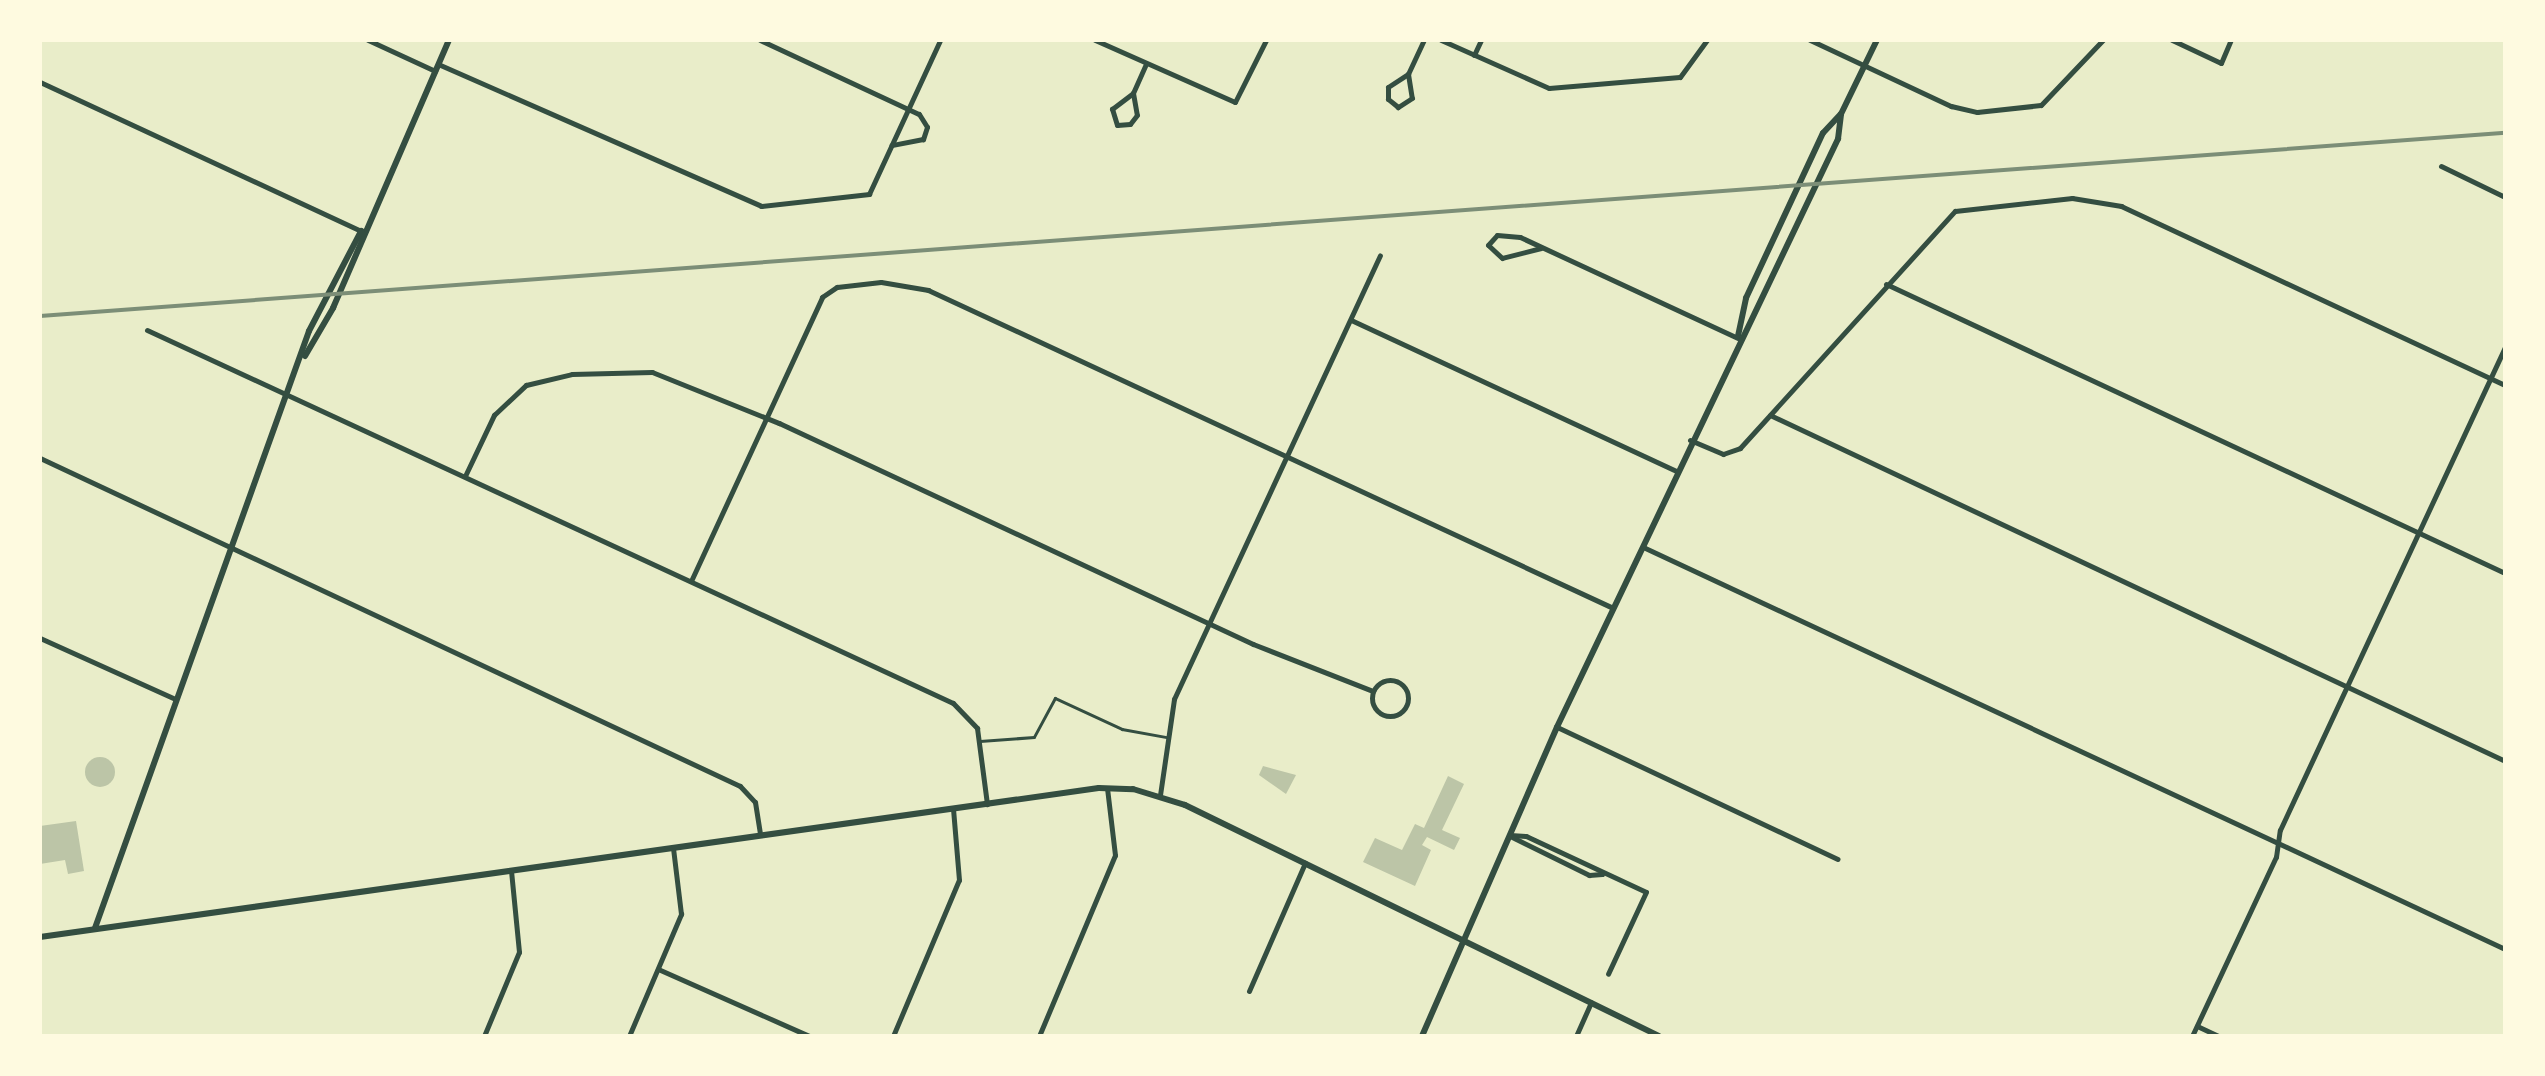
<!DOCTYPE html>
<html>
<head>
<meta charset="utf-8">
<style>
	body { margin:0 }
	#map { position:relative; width:2545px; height:1076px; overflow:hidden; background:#e9edc9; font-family:Helvetica,sans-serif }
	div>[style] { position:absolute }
	.building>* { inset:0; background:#bcc5a7 }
	.round { border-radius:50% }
	.service>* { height:2.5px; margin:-1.25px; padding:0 1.25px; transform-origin:1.25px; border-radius:1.25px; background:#344e41 }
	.minor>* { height:5px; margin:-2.5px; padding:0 2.5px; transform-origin:2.5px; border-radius:2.5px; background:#344e41 }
	.minor>.ring { margin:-2.5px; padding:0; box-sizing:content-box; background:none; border:5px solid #344e41; border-radius:50% }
	.tertiary>* { height:6px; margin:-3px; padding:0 3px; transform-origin:3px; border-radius:3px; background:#344e41 }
	.secondary>* { height:6px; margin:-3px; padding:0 3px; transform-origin:3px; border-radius:3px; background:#344e41 }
	.rail>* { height:4px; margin:-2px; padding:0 2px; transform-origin:2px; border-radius:2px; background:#7c8e77 }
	span { translate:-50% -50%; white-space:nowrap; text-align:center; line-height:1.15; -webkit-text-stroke:8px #fefae0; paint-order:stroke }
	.frame { position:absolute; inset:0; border:42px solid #fefae0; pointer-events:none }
</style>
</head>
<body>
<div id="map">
	<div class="building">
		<div class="round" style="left:85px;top:757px;width:30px;height:30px"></div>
		<div style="clip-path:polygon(1263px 766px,1296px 775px,1286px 794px,1259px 775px)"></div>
		<div style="clip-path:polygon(1448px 776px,1464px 784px,1442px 830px,1460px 838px,1454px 850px,1427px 837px,1422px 845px,1431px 850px,1415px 886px,1363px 862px,1375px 838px,1402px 850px,1415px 824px,1424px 828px)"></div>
		<div style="clip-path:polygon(76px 821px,84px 871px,68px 874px,65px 860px,40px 864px,40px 826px)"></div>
	</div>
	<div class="service">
		<div style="left:980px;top:741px;width:54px;rotate:-4.2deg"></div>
		<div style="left:1034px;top:737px;width:44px;rotate:-61.7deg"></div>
		<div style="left:1055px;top:698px;width:74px;rotate:24.8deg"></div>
		<div style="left:1122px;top:729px;width:45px;rotate:10.3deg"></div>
	</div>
	<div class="minor">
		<div style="left:368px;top:40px;width:74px;rotate:24.8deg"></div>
		<div style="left:760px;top:40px;width:175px;rotate:25deg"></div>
		<div style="left:919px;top:114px;width:15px;rotate:58deg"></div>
		<div style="left:927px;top:127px;width:13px;rotate:108deg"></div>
		<div style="left:923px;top:139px;width:32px;rotate:169deg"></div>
		<div style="left:1095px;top:40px;width:153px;rotate:23.9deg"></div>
		<div style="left:1235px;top:102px;width:69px;rotate:-63.4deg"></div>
		<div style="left:1441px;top:40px;width:118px;rotate:24deg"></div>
		<div style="left:1549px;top:88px;width:131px;rotate:-4.8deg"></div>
		<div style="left:1680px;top:77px;width:46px;rotate:-53.9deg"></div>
		<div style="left:1810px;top:40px;width:156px;rotate:25.1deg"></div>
		<div style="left:1951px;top:106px;width:27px;rotate:13deg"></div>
		<div style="left:1977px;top:112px;width:64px;rotate:-6.2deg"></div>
		<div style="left:2041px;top:105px;width:90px;rotate:-46.4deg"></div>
		<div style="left:2172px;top:40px;width:54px;rotate:25.1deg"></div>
		<div style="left:2221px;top:63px;width:25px;rotate:-67deg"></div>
		<div style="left:1474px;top:55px;width:17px;rotate:-65deg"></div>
		<div style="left:438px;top:64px;width:353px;rotate:23.7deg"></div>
		<div style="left:761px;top:206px;width:109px;rotate:-6.3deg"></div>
		<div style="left:869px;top:194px;width:170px;rotate:-65.2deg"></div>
		<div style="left:1408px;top:74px;width:24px;rotate:81deg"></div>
		<div style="left:1412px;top:98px;width:17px;rotate:147deg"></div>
		<div style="left:1398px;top:107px;width:13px;rotate:-141deg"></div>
		<div style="left:1388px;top:99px;width:12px;rotate:-90deg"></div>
		<div style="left:1388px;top:87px;width:24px;rotate:-33deg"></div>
		<div style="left:1408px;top:74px;width:38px;rotate:-65deg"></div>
		<div style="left:40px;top:82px;width:354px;rotate:24.9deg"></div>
		<div style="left:1133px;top:93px;width:22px;rotate:80deg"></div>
		<div style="left:1137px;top:115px;width:11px;rotate:128deg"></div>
		<div style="left:1130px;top:124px;width:13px;rotate:176deg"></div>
		<div style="left:1117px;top:125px;width:17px;rotate:-107deg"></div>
		<div style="left:1112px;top:109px;width:26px;rotate:-37deg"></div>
		<div style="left:1133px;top:93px;width:32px;rotate:-66deg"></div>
		<div style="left:2441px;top:166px;width:71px;rotate:25.8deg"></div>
		<div style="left:1541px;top:248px;width:40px;rotate:165.6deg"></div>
		<div style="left:1502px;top:258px;width:19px;rotate:-137deg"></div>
		<div style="left:1488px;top:245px;width:13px;rotate:-48deg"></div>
		<div style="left:1497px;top:235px;width:23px;rotate:5deg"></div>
		<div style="left:1520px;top:237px;width:240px;rotate:24.9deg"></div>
		<div style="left:1886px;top:284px;width:683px;rotate:25.03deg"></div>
		<div style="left:1351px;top:320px;width:358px;rotate:24.9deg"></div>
		<div style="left:147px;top:330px;width:888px;rotate:24.83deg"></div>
		<div style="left:953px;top:703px;width:35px;rotate:46deg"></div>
		<div style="left:977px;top:728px;width:77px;rotate:82.5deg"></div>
		<div style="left:1770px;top:415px;width:812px;rotate:25.21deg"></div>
		<div style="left:1690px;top:440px;width:36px;rotate:23deg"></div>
		<div style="left:1723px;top:454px;width:18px;rotate:-19deg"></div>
		<div style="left:1740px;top:448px;width:320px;rotate:-47.8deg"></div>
		<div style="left:1955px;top:211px;width:118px;rotate:-6.3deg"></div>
		<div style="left:2072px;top:198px;width:50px;rotate:9.3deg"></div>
		<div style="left:2121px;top:206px;width:424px;rotate:25deg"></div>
		<div style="left:40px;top:458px;width:773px;rotate:25.11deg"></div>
		<div style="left:740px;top:786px;width:22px;rotate:47deg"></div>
		<div style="left:755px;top:802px;width:33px;rotate:81deg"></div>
		<div style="left:465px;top:476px;width:68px;rotate:-64.6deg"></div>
		<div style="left:494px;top:415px;width:44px;rotate:-43.2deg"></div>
		<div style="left:526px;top:385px;width:47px;rotate:-13.4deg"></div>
		<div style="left:572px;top:374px;width:80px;rotate:-1.4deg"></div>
		<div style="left:652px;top:372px;width:137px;rotate:21.9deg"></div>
		<div style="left:779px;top:423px;width:523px;rotate:25deg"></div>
		<div style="left:1253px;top:644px;width:129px;rotate:21.4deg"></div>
		<div style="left:1643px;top:547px;width:951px;rotate:25deg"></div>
		<div style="left:691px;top:581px;width:313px;rotate:-65.2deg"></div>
		<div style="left:822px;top:297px;width:18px;rotate:-34deg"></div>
		<div style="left:837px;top:287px;width:44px;rotate:-6.5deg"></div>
		<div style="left:881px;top:282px;width:48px;rotate:9.7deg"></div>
		<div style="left:928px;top:290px;width:755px;rotate:24.9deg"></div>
		<div style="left:40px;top:638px;width:146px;rotate:24.3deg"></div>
		<div class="ring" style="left:1372px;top:680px;width:31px;height:31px"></div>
		<div style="left:1557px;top:727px;width:310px;rotate:25.2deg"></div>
		<div style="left:1160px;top:795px;width:97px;rotate:-81.7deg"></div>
		<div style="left:1174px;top:699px;width:489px;rotate:-65.1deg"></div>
		<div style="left:1510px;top:835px;width:16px;rotate:4deg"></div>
		<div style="left:1526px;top:836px;width:132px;rotate:25deg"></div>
		<div style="left:1646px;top:892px;width:90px;rotate:114.9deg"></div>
		<div style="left:1512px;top:837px;width:86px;rotate:26.3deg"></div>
		<div style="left:1589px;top:875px;width:13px;rotate:-4deg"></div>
		<div style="left:658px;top:969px;width:165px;rotate:23.9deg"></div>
		<div style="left:1249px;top:991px;width:140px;rotate:-66.4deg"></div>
		<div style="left:2197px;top:1026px;width:23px;rotate:25deg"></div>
		<div style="left:484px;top:1036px;width:91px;rotate:-67.4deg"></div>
		<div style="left:519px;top:952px;width:82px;rotate:-95.6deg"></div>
		<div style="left:629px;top:1036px;width:133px;rotate:-66.9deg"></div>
		<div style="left:681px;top:914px;width:66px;rotate:-96.9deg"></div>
		<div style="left:893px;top:1036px;width:169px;rotate:-67.1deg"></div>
		<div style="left:959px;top:880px;width:71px;rotate:-94.8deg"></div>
		<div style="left:1039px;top:1036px;width:196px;rotate:-67.2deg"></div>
		<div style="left:1115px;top:855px;width:67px;rotate:-96.8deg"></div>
		<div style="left:1576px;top:1036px;width:37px;rotate:-66deg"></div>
		<div style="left:2192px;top:1036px;width:198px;rotate:-64.9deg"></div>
		<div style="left:2276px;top:857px;width:27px;rotate:-82deg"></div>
		<div style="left:2280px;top:830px;width:533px;rotate:-65.02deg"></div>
	</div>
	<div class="tertiary">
		<div style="left:305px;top:356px;width:56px;rotate:-59.7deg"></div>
		<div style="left:333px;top:308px;width:292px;rotate:-66.6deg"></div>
		<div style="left:95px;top:928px;width:634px;rotate:-70.28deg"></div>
		<div style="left:309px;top:331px;width:113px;rotate:-62.5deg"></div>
	</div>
	<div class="secondary">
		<div style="left:1738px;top:336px;width:39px;rotate:-78deg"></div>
		<div style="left:1746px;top:298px;width:182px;rotate:-65deg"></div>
		<div style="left:1823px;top:133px;width:26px;rotate:-47deg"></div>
		<div style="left:1841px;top:114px;width:82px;rotate:-64.1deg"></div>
		<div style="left:40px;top:937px;width:1069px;rotate:-8.01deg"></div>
		<div style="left:1099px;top:788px;width:34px;rotate:2deg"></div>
		<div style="left:1133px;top:789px;width:54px;rotate:17.1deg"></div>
		<div style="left:1185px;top:805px;width:527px;rotate:25.98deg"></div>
		<div style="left:1422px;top:1036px;width:337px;rotate:-66.4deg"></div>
		<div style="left:1557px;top:727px;width:652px;rotate:-64.46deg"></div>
		<div style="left:1838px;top:139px;width:25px;rotate:-83deg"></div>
	</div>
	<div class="rail">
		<div style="left:40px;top:316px;width:2472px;rotate:-4.25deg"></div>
	</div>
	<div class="frame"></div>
</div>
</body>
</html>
